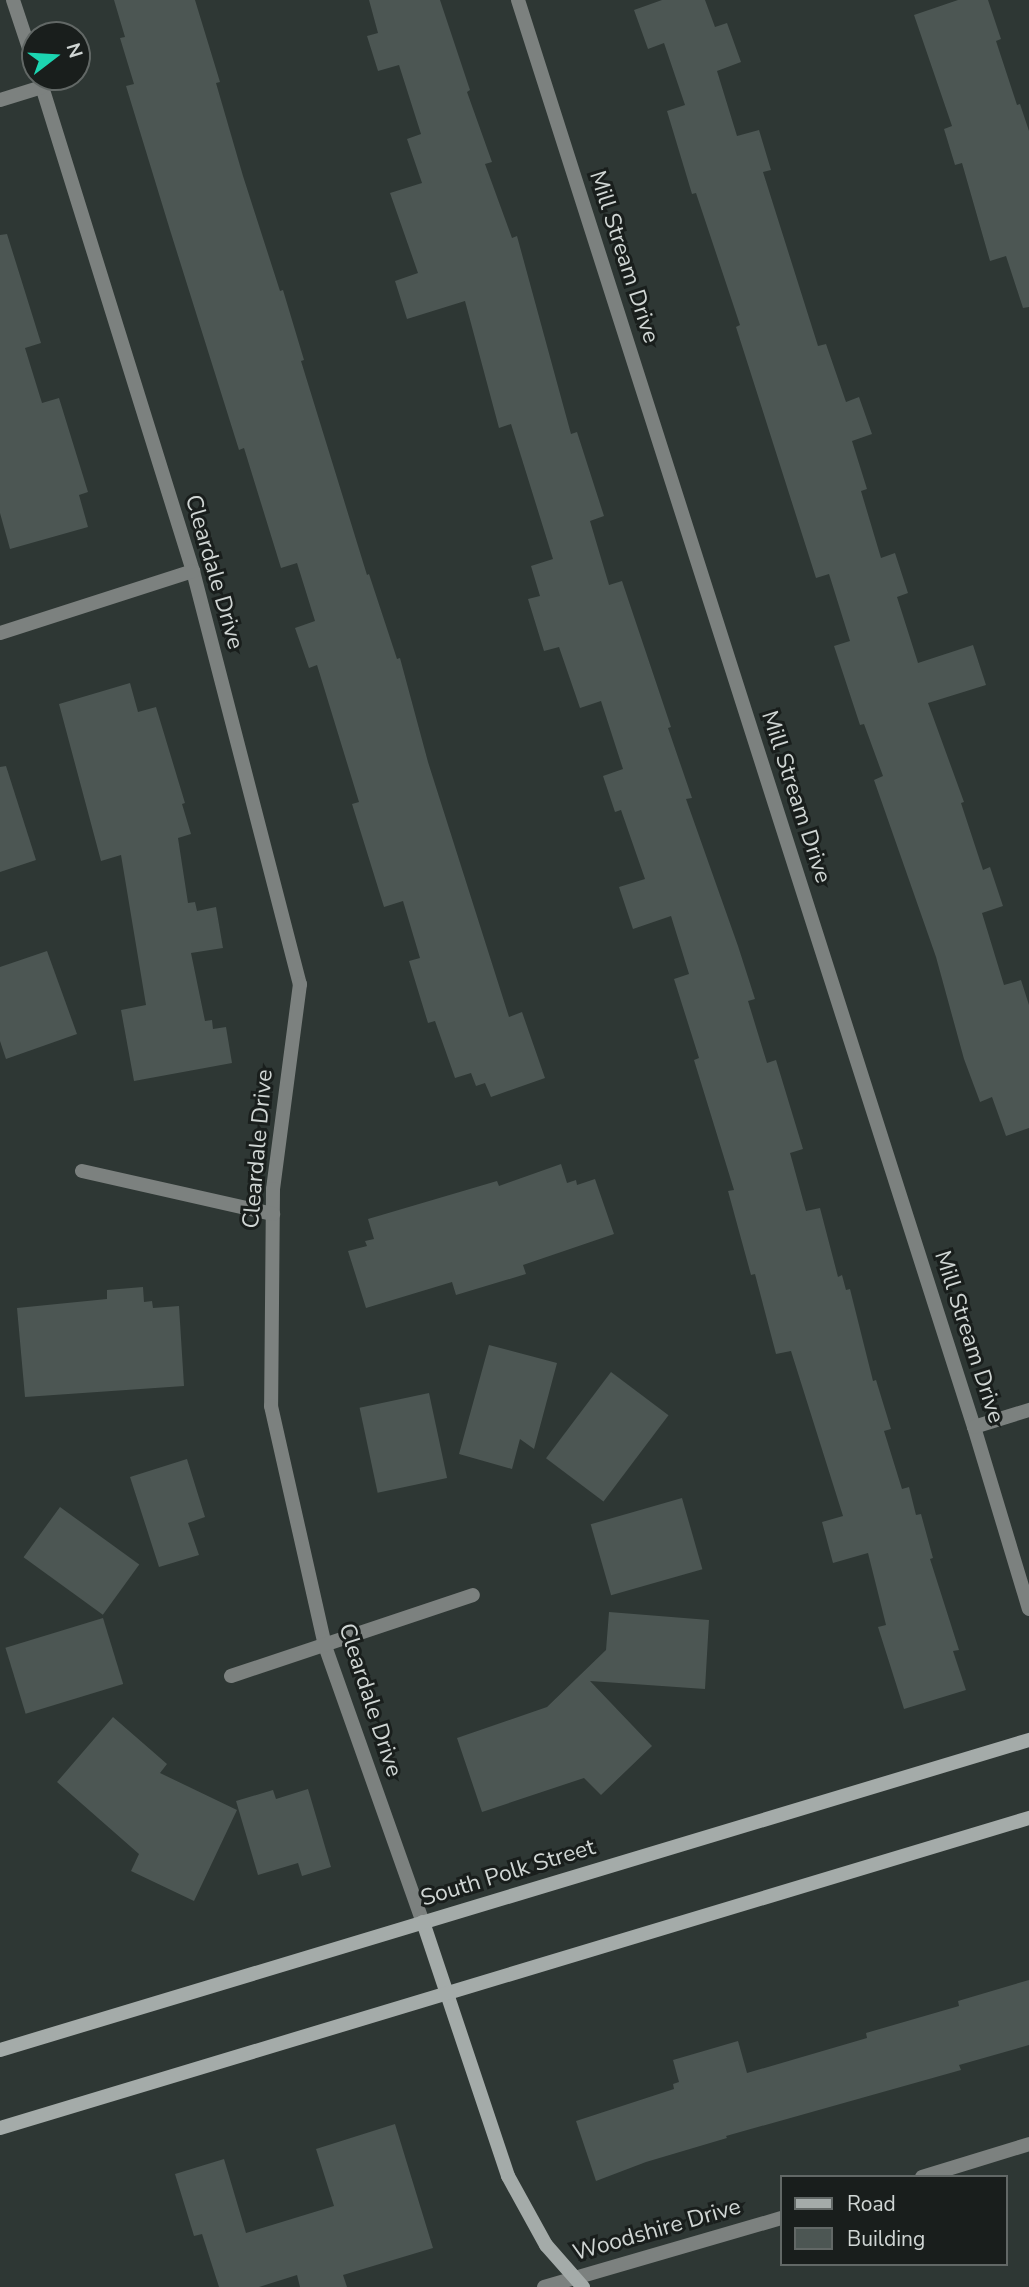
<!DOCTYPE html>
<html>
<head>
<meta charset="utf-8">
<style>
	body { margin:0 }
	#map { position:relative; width:1029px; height:2287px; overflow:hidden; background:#2e3734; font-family:"Nunito Sans",sans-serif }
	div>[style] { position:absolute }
	.building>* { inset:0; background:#4c5653; transform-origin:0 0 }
	.street>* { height:14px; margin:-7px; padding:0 7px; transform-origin:7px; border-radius:7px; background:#7c817f }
	.secondary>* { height:14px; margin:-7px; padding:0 7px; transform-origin:7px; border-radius:7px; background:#a4aba9 }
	span { translate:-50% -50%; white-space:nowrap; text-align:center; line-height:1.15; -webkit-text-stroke:6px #191e1c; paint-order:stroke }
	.street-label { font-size:23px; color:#d0d6d4 }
	.legend { position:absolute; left:780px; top:2175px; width:228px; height:91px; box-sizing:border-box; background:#191e1c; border:2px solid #626866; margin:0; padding:9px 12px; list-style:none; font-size:21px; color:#d0d6d4 }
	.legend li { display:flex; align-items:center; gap:14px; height:35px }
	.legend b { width:35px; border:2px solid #626866 }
	.north { position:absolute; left:21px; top:21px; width:70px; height:70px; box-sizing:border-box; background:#191e1c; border:2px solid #626866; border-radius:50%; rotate:73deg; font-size:19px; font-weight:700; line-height:28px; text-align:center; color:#d0d6d4 }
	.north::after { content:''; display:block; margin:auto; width:24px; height:32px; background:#1cd5b1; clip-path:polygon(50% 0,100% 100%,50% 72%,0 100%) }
</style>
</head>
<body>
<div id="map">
	<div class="building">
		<div style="clip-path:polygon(114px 0,195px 0,220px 82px,216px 83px,243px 176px,280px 291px,283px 290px,304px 360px,301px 361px,367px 575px,369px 574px,397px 659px,400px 658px,428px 762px,509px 1017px,522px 1012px,545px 1078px,491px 1097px,485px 1083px,476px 1086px,471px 1073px,455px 1078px,435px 1021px,428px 1023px,409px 961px,420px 958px,403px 901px,384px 907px,352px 804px,359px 802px,317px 665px,309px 668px,295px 628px,315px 621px,297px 563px,281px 568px,244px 448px,239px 450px,170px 230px,126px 86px,134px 84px,120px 38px,125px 37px)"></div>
		<div style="clip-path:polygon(369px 0,440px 0,470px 90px,467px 92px,492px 162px,485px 164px,512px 238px,517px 236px,571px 434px,577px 432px,604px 516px,590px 521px,609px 585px,622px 581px,671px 727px,668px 728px,692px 798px,686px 799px,738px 946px,755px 999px,748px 1001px,767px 1063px,776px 1060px,803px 1149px,790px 1153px,806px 1211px,820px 1208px,838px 1277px,842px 1275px,846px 1290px,850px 1289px,873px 1381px,876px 1380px,891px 1429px,884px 1431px,902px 1489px,909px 1487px,916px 1515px,921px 1514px,933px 1558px,930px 1559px,959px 1650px,953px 1651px,966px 1690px,904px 1709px,878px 1627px,886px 1625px,868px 1553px,833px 1563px,822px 1522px,843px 1516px,791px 1351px,776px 1354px,755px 1274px,751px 1275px,728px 1191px,734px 1190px,694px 1060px,699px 1058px,674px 979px,689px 974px,671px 916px,633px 929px,619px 887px,645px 879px,621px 810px,615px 812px,603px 776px,623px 769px,601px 701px,580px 708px,559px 647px,544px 651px,528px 599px,540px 596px,531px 566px,553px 559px,511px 424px,499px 428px,465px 301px,407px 319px,395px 281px,418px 273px,390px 193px,422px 183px,407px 139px,421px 134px,399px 65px,378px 71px,367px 36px,378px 33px)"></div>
		<div style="clip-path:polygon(662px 0,705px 0,715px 27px,727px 23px,741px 62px,717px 71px,737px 136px,759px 130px,771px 170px,763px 172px,818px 346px,826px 344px,846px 402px,859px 397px,872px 434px,852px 441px,867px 489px,861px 491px,881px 558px,895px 553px,908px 593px,897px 597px,918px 663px,973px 645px,986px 685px,928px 703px,964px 802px,961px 803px,983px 870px,990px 867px,1003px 906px,982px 913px,1004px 985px,1021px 980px,1029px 1005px,1029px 1128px,1006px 1136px,992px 1097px,980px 1102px,964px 1059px,936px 957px,874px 780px,883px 776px,864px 724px,860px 725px,834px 646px,850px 641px,829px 574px,816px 578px,736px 327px,740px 325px,696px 193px,692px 194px,667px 111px,685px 105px,664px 43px,648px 49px,634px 10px)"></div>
		<div style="clip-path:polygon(958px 0,988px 0,1001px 39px,996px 41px,1017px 105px,1020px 104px,1029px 131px,1029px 307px,1023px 308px,1006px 256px,990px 261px,962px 163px,955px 165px,944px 129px,952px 126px,914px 15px)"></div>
		<div style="clip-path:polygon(7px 234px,41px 343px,25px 348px,42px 403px,59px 398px,88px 492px,79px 495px,88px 527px,10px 549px,0 513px,0 235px)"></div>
		<div style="clip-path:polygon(130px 683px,138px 712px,156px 707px,185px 803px,182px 804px,191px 834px,178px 838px,188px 903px,195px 902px,197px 911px,216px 907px,223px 948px,191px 953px,205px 1021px,212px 1020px,213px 1029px,226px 1027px,232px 1063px,134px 1081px,121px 1010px,146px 1005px,121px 855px,101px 861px,59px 704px)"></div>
		<div style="clip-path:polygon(6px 766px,36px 860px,0 872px,0 767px)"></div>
		<div style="clip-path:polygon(47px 951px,77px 1034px,6px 1059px,0 1041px,0 967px)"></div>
		<div style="clip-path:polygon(561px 1164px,567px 1183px,576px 1180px,577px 1185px,595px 1179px,614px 1234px,523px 1265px,526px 1274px,456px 1295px,452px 1282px,366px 1308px,348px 1251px,367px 1246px,365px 1241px,374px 1239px,368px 1219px,497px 1181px,499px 1186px)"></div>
		<div style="clip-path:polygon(143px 1287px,144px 1302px,152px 1301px,153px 1308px,179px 1306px,184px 1386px,25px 1397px,17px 1308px,107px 1299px,107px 1290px)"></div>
		<div style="clip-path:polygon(489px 1345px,557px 1363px,534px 1449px,520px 1439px,512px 1469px,459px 1454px)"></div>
		<div style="left:611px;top:1372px;width:72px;height:108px;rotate:37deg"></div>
		<div style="left:429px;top:1393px;width:87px;height:71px;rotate:78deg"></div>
		<div style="clip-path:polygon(187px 1459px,205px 1517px,188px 1523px,199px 1555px,159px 1567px,130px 1477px)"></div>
		<div style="left:682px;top:1498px;width:74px;height:95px;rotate:74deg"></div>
		<div style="left:60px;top:1507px;width:98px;height:62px;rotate:36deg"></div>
		<div style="clip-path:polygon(609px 1612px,709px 1620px,705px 1689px,590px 1681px,652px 1746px,601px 1795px,584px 1778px,482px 1812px,457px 1738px,547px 1707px,606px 1650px)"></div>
		<div style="left:103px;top:1618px;width:69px;height:102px;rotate:73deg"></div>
		<div style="clip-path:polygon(113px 1717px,167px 1764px,160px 1773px,237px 1810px,194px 1901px,131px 1871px,139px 1854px,57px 1782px)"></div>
		<div style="clip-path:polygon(308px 1789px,331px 1867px,302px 1876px,298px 1863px,258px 1875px,236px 1801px,273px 1790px,276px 1799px)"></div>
		<div style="clip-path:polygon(1029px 1980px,1029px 2045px,959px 2065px,961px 2070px,726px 2136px,727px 2138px,646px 2162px,596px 2181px,576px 2121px,674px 2089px,673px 2084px,679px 2082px,673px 2060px,738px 2041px,747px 2073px,867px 2038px,866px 2033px,959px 2006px,958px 2001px)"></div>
		<div style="clip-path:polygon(395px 2124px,433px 2248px,343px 2275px,347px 2287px,300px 2287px,297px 2275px,259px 2287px,219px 2287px,202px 2234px,194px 2236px,175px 2174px,224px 2159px,246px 2233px,334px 2206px,316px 2149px)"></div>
	</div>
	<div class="street">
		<div style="left:13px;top:0;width:70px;rotate:71.6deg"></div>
		<div style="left:518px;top:0;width:1498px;rotate:72.28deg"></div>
		<div style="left:974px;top:1427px;width:190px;rotate:73.2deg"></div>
		<div style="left:39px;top:77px;width:517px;rotate:72.69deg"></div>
		<div style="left:193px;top:571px;width:427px;rotate:75.5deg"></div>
		<div style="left:300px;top:984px;width:207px;rotate:97.5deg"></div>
		<div style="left:273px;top:1189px;width:217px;rotate:90.5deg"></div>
		<div style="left:271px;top:1406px;width:246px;rotate:77.3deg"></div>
		<div style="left:325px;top:1646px;width:293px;rotate:70.5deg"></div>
		<div style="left:0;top:100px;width:44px;rotate:-17.2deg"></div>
		<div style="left:0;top:633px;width:203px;rotate:-17.8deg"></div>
		<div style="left:82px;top:1171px;width:196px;rotate:12.7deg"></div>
		<div style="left:974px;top:1427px;width:58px;rotate:-17.2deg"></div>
		<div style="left:231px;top:1676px;width:255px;rotate:-18.5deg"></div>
		<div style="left:922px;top:2177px;width:112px;rotate:-17.1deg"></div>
		<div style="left:544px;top:2287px;width:248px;rotate:-16.2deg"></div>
	</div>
	<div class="secondary">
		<div style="left:423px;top:1922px;width:268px;rotate:71.5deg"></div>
		<div style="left:508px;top:2176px;width:79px;rotate:61.2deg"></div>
		<div style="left:546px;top:2245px;width:56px;rotate:48.6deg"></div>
		<div style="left:0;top:2050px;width:1075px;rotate:-16.77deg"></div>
		<div style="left:0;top:2128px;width:1075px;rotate:-16.77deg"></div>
	</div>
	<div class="street-label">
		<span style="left:624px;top:257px;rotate:72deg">Mill Stream Drive</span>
		<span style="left:214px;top:572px;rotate:74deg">Cleardale Drive</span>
		<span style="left:796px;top:797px;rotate:72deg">Mill Stream Drive</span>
		<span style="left:258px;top:1149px;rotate:-85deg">Cleardale Drive</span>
		<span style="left:969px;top:1337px;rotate:72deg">Mill Stream Drive</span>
		<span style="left:370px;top:1700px;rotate:72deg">Cleardale Drive</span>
		<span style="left:508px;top:1873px;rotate:-17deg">South Polk Street</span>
		<span style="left:657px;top:2230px;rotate:-16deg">Woodshire Drive</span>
	</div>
	<ul class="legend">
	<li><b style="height:9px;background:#a4aba9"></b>Road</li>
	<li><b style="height:19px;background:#4c5653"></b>Building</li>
	</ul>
	<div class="north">N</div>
</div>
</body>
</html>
